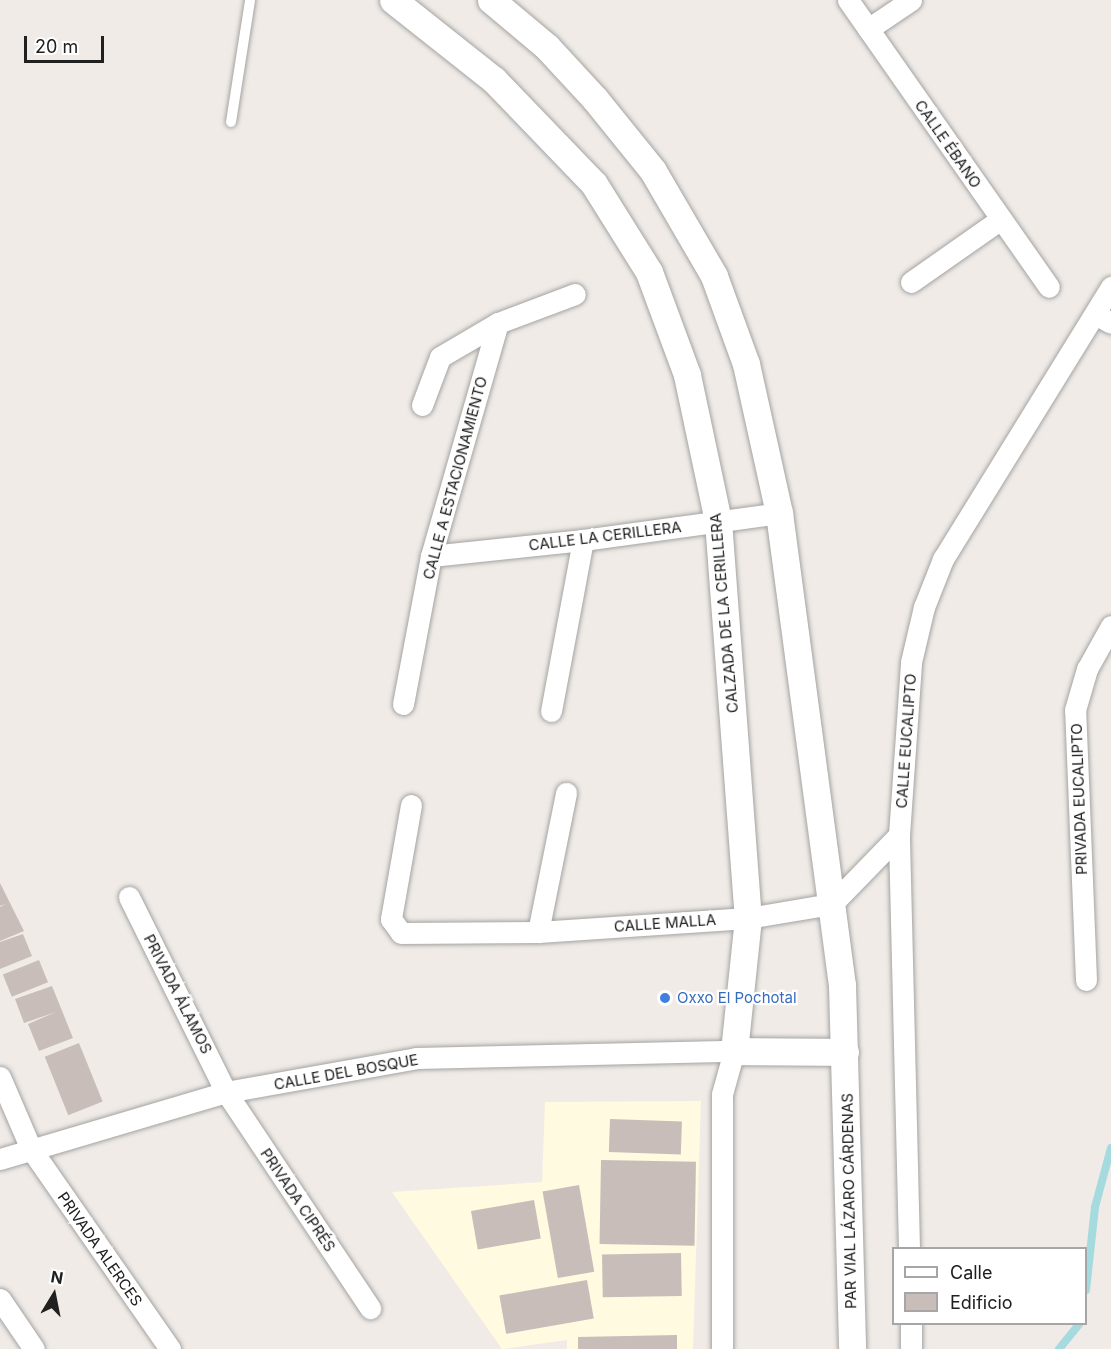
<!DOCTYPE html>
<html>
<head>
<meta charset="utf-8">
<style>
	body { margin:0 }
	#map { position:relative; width:1111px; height:1349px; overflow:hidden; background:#f0ebe6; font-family:Inter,sans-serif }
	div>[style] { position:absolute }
	.education>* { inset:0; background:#fffae0 }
	.stream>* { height:8px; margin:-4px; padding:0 4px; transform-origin:4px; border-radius:4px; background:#a5dbdf }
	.building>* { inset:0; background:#c8bdb9; transform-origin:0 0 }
	.roads { filter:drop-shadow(0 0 2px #a4a4a4) drop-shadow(0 0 2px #a4a4a4) }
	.service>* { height:10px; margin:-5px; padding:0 5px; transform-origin:5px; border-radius:5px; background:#fff }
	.minor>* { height:21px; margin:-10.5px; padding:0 10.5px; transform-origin:10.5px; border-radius:10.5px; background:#fff }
	.tertiary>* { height:27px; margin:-13.5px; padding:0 13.5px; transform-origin:13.5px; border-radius:13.5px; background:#fff }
	.dots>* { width:16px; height:16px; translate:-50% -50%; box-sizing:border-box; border:3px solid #fff; border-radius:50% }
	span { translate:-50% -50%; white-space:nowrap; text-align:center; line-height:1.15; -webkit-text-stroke:4.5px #fff; paint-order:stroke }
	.street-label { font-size:15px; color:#202020 }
	.shop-label { font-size:15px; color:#366cbe }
	.left { translate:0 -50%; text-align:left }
	.legend { position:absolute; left:892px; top:1247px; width:195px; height:78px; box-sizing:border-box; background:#fff; border:2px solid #a6a6a6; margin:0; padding:8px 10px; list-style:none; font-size:18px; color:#202020 }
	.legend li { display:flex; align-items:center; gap:12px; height:30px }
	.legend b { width:30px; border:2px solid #a6a6a6 }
	.north { position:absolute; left:24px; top:1265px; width:60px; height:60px; -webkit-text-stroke:4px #fff; paint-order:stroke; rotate:10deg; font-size:16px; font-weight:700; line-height:24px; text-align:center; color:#202020 }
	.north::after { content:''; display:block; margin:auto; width:21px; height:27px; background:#202020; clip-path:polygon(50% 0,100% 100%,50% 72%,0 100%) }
	.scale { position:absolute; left:24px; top:36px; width:80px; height:27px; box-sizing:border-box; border:3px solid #202020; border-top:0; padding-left:8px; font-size:18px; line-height:21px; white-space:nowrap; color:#202020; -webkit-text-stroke:4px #fff; paint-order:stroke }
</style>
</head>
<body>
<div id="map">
	<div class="education">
		<div style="clip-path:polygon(701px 1101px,693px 1349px,567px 1349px,567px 1340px,502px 1349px,392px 1192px,542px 1182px,545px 1102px)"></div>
	</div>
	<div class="stream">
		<div style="left:1086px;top:1290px;width:83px;rotate:-83.8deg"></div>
		<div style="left:1095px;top:1207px;width:61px;rotate:-74.8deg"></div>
		<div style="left:1059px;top:1349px;width:32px;rotate:-51deg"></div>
	</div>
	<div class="building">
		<div style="clip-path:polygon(0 883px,24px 931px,0 941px,0 907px,6px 904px,0 906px)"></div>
		<div style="clip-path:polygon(23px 934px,32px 956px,0 969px,0 942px)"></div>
		<div style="left:39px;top:960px;width:24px;height:39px;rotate:68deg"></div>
		<div style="clip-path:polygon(52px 986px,73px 1038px,39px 1051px,28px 1024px,56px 1012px,24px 1023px,15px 999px)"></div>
		<div style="left:79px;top:1043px;width:63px;height:37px;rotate:68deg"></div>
		<div style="left:610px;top:1119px;width:72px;height:33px;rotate:2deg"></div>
		<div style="left:601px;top:1160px;width:95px;height:84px;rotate:1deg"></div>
		<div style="left:579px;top:1185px;width:88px;height:37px;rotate:80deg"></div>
		<div style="left:534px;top:1200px;width:39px;height:64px;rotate:80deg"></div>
		<div style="left:681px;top:1253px;width:43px;height:79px;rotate:89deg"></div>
		<div style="left:587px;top:1280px;width:39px;height:89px;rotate:80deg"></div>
		<div style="clip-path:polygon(677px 1335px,677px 1349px,578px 1349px,578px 1337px)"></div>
	</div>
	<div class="roads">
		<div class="service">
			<div style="left:231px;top:122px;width:123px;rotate:-81.1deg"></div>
		</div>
		<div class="minor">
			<div style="left:848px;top:0;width:350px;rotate:55deg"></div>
			<div style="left:868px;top:29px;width:52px;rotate:-34deg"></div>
			<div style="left:911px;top:282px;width:110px;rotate:-35deg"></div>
			<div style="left:1095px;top:314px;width:18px;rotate:29deg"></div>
			<div style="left:422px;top:405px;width:51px;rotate:-69.4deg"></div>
			<div style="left:440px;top:357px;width:67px;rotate:-30.4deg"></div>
			<div style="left:498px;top:323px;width:82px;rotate:-20.6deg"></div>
			<div style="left:431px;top:556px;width:153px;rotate:-6deg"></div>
			<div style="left:583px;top:540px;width:198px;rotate:-7.8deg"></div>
			<div style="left:403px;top:704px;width:151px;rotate:-79.3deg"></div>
			<div style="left:431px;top:556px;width:242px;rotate:-74deg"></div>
			<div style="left:551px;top:711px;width:174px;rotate:-79.4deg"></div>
			<div style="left:411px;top:805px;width:116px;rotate:100deg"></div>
			<div style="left:391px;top:919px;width:17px;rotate:54deg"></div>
			<div style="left:401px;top:933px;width:137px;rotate:-0.4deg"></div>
			<div style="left:538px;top:932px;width:210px;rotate:-3.8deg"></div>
			<div style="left:748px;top:918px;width:85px;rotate:-9.5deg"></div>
			<div style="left:832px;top:904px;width:96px;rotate:-45.8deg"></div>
			<div style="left:129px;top:897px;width:218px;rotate:63.6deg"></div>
			<div style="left:226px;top:1092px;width:260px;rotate:56.3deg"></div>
			<div style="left:538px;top:932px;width:142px;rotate:-78.6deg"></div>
			<div style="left:1086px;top:980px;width:270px;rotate:-92.3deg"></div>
			<div style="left:1075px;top:710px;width:43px;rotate:-73.7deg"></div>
			<div style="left:1087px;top:669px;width:49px;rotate:-60.8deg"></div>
			<div style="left:0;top:1077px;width:78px;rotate:66.7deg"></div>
			<div style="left:31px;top:1149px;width:244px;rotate:55.2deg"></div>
			<div style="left:0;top:1159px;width:236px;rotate:-16.5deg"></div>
			<div style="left:226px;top:1092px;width:193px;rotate:-10.1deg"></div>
			<div style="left:416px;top:1058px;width:318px;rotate:-1.3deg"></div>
			<div style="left:734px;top:1051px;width:45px;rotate:105.6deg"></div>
			<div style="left:722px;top:1094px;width:255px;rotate:90deg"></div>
			<div style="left:909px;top:1248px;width:413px;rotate:-91.4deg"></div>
			<div style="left:899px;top:835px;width:173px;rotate:-86deg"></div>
			<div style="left:911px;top:662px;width:57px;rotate:-76.7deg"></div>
			<div style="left:924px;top:607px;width:52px;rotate:-68.4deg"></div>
			<div style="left:943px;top:559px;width:320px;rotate:-58.3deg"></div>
			<div style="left:0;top:1299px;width:60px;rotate:55.8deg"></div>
			<div style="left:911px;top:1324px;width:25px;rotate:90deg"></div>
		</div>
		<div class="tertiary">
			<div style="left:393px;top:0;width:129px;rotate:38.4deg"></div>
			<div style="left:494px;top:80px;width:144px;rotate:46.1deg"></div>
			<div style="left:594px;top:184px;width:104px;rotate:58deg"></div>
			<div style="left:649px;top:272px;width:110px;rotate:69.7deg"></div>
			<div style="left:687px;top:375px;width:149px;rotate:78deg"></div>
			<div style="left:718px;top:521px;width:398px;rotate:85.7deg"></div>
			<div style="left:748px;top:918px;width:134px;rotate:96deg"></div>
			<div style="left:734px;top:1051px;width:111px;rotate:0.5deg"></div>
			<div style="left:491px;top:0;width:73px;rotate:40deg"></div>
			<div style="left:547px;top:47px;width:71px;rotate:47.3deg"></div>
			<div style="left:595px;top:99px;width:92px;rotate:51.1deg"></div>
			<div style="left:653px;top:171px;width:121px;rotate:59.8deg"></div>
			<div style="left:714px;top:276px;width:94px;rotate:70deg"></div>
			<div style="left:746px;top:364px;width:153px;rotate:77.5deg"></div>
			<div style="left:779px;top:513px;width:476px;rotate:82.4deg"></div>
			<div style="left:842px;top:985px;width:364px;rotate:88.4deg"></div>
		</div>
	</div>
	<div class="dots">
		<div style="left:665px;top:998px;background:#3f7fe0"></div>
	</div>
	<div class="street-label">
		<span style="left:948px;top:144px;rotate:55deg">CALLE ÉBANO</span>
		<span style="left:455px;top:478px;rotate:-75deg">CALLE A ESTACIONAMIENTO</span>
		<span style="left:605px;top:536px;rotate:-7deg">CALLE LA CERILLERA</span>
		<span style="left:724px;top:613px;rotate:-95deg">CALZADA DE LA CERILLERA</span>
		<span style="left:906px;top:741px;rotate:-86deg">CALLE EUCALIPTO</span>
		<span style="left:1079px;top:799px;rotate:-92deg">PRIVADA EUCALIPTO</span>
		<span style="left:665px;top:923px;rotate:-4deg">CALLE MALLA</span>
		<span style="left:178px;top:994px;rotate:63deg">PRIVADA ÁLAMOS</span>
		<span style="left:346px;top:1072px;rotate:-10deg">CALLE DEL BOSQUE</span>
		<span style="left:298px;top:1200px;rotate:56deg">PRIVADA CIPRÉS</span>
		<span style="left:849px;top:1201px;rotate:-91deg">PAR VIAL LÁZARO CÁRDENAS</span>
		<span style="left:100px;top:1249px;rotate:55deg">PRIVADA ALERCES</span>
	</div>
	<div class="shop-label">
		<span class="left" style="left:677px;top:998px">Oxxo El Pochotal</span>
	</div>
	<ul class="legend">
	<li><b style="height:8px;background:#fff"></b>Calle</li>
	<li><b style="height:16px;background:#c8bdb9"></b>Edificio</li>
	</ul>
	<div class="north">N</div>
	<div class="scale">20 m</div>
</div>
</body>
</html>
